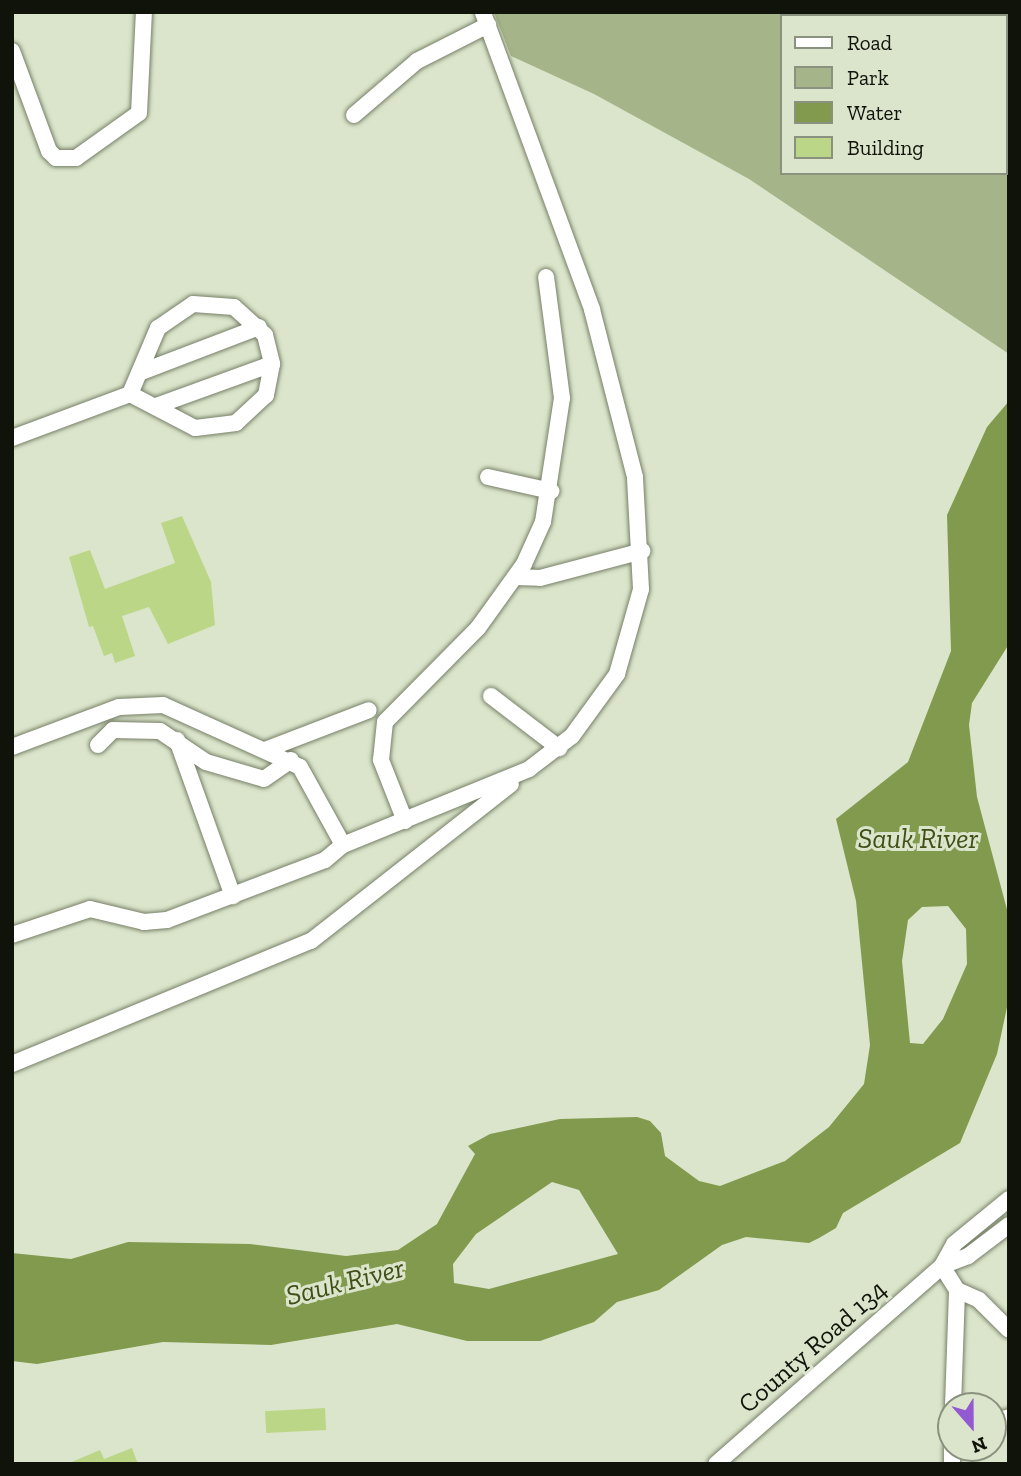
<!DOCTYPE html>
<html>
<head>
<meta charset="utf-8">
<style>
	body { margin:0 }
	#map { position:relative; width:1021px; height:1476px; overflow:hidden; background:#dbe5cb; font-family:"Zilla Slab",serif }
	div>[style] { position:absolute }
	.green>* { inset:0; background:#a6b589 }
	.water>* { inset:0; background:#829a4e }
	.building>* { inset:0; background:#bcd688; transform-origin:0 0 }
	.roads { filter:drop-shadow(0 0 2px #778068) drop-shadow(0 0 2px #778068) }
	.minor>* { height:16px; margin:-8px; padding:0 8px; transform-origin:8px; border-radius:8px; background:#fff }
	span { translate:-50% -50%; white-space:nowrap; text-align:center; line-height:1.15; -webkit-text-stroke:6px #dbe5cb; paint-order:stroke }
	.street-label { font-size:26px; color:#10130a }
	.water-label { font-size:28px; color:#405019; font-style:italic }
	.frame { position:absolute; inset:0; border:14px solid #10130a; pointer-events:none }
	.legend { position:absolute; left:780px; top:14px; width:228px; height:161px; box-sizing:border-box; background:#dbe5cb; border:2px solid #8a917e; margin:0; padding:9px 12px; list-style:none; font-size:21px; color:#10130a }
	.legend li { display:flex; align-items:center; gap:14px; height:35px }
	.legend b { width:35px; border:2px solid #8a917e }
	.north { position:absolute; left:937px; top:1392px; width:70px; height:70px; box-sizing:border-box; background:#dbe5cb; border:2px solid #8a917e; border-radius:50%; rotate:159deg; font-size:19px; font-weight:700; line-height:28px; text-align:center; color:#10130a }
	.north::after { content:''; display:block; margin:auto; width:24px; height:32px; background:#9359d1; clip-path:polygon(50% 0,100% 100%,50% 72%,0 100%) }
</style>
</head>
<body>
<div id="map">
	<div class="green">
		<div style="clip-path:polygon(evenodd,494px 12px,1009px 12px,1009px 354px,749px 179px,594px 94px,511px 56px,494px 12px,781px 16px,1005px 16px,1005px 173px,781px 173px,781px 16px)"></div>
	</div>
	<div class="water">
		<div style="clip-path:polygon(evenodd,1009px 401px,1009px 644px,972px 703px,969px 725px,977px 797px,1009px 917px,1009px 998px,997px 1054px,960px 1143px,843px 1213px,836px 1228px,819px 1238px,809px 1243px,746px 1237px,722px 1245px,659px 1290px,617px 1302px,594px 1322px,540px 1341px,467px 1341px,397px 1324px,271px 1345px,163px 1342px,37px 1364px,12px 1361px,12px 1253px,71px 1259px,128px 1242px,250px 1244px,346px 1256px,398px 1250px,437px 1224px,475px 1154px,468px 1146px,490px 1134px,560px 1119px,637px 1117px,650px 1121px,661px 1133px,665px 1156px,699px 1181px,720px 1186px,785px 1161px,829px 1127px,864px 1084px,870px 1045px,856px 901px,836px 819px,908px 762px,951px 651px,947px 515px,987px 427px,1009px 401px,948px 906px,966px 929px,967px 964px,943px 1019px,923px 1044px,910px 1043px,902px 961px,908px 920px,922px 907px,948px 906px,1009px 401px,552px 1182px,579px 1190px,618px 1254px,489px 1289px,454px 1283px,453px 1264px,476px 1234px,552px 1182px)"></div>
	</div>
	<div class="building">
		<div style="clip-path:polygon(182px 516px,211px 582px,215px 625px,168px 644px,149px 607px,122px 616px,135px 656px,115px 663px,112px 653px,104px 656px,93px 626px,89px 627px,69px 557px,90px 550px,105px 589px,175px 563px,161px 523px)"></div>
		<div style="left:325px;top:1408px;width:22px;height:60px;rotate:87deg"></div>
		<div style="clip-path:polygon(132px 1448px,138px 1464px,67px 1464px,100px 1450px,104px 1459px)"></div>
	</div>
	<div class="roads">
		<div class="minor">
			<div style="left:12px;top:51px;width:107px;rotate:69.7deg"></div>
			<div style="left:49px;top:151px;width:10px;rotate:45deg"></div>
			<div style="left:56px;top:158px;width:20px"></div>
			<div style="left:76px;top:158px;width:77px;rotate:-35.5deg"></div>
			<div style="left:139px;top:113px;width:101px;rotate:-87.2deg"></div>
			<div style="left:354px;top:115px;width:83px;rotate:-40.6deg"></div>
			<div style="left:417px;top:61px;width:80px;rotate:-26.9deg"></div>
			<div style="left:144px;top:371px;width:123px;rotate:-20.9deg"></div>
			<div style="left:156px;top:406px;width:123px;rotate:-19.9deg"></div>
			<div style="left:12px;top:438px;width:126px;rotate:-20.4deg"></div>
			<div style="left:130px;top:394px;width:72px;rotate:-67deg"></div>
			<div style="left:158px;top:328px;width:42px;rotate:-34.4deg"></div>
			<div style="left:193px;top:304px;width:41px;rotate:4.2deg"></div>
			<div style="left:234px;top:307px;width:42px;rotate:42.1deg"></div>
			<div style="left:265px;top:335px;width:30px;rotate:76deg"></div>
			<div style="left:272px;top:364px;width:32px;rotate:101deg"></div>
			<div style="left:266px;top:395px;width:41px;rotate:137deg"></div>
			<div style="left:236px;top:423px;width:41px;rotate:173deg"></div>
			<div style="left:195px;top:428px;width:73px;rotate:-152.4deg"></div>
			<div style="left:488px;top:477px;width:65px;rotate:12.5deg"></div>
			<div style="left:515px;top:577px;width:25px;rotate:2deg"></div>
			<div style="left:540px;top:578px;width:106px;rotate:-14.8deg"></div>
			<div style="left:491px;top:696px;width:86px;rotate:37.4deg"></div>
			<div style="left:177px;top:740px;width:166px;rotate:70.3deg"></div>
			<div style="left:98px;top:745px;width:21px;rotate:-45deg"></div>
			<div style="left:113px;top:730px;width:47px;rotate:1.2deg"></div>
			<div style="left:160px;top:731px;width:55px;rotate:34deg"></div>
			<div style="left:206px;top:762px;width:60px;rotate:16.3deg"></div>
			<div style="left:264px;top:779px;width:33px;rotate:-35deg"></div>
			<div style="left:12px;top:747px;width:114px;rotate:-20.5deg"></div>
			<div style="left:119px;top:707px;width:44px;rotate:-2.6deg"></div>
			<div style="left:163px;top:705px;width:150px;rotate:24.3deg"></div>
			<div style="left:300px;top:767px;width:89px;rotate:61.1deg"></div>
			<div style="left:265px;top:750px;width:111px;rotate:-21deg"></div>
			<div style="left:405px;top:821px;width:66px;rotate:-111.5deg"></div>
			<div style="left:381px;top:760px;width:38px;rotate:-84deg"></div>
			<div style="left:385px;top:722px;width:132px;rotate:-45.3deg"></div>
			<div style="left:478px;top:628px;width:79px;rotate:-54.3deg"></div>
			<div style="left:524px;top:564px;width:46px;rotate:-65.7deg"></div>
			<div style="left:543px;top:522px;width:125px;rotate:-81.3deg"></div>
			<div style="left:562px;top:398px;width:122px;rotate:-97.5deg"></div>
			<div style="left:12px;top:935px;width:82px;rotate:-18.4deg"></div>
			<div style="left:90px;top:909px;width:56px;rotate:13.5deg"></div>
			<div style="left:144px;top:922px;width:23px;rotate:-5deg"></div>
			<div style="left:167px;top:920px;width:169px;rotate:-20.8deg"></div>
			<div style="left:325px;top:860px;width:23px;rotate:-40deg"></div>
			<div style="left:343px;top:845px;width:201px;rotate:-22.2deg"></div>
			<div style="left:529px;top:769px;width:54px;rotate:-37.5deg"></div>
			<div style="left:572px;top:736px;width:77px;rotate:-54deg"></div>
			<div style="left:617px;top:674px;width:88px;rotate:-74.2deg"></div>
			<div style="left:641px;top:589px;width:112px;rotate:-93.1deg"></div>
			<div style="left:635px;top:477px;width:173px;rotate:-104.4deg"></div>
			<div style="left:592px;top:309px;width:316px;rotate:-110.2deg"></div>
			<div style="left:12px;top:1064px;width:323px;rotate:-22.4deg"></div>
			<div style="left:311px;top:941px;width:254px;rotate:-38.1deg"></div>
			<div style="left:942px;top:1266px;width:25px;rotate:-61deg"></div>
			<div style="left:954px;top:1244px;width:71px;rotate:-39.3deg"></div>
			<div style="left:942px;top:1266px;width:28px;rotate:58deg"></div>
			<div style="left:957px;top:1290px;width:24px;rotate:24deg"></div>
			<div style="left:979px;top:1300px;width:42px;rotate:45deg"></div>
			<div style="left:953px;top:1406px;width:116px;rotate:-88deg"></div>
			<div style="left:993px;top:1422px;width:17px;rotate:-17deg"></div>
			<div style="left:716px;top:1464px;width:300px;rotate:-41.2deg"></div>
			<div style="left:942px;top:1266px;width:28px;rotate:-21deg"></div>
			<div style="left:968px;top:1256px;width:51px;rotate:-37.1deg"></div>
			<div style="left:952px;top:1464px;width:16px;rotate:-90deg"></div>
		</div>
	</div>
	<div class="street-label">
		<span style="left:813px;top:1347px;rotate:-41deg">County Road 134</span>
	</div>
	<div class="water-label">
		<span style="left:918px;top:839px">Sauk River</span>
		<span style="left:345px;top:1282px;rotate:-14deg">Sauk River</span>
	</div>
	<div class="frame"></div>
	<ul class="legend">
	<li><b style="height:9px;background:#fff"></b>Road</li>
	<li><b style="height:19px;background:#a6b589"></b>Park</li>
	<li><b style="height:19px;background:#829a4e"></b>Water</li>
	<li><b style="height:19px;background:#bcd688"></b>Building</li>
	</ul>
	<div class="north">N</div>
</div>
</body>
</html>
